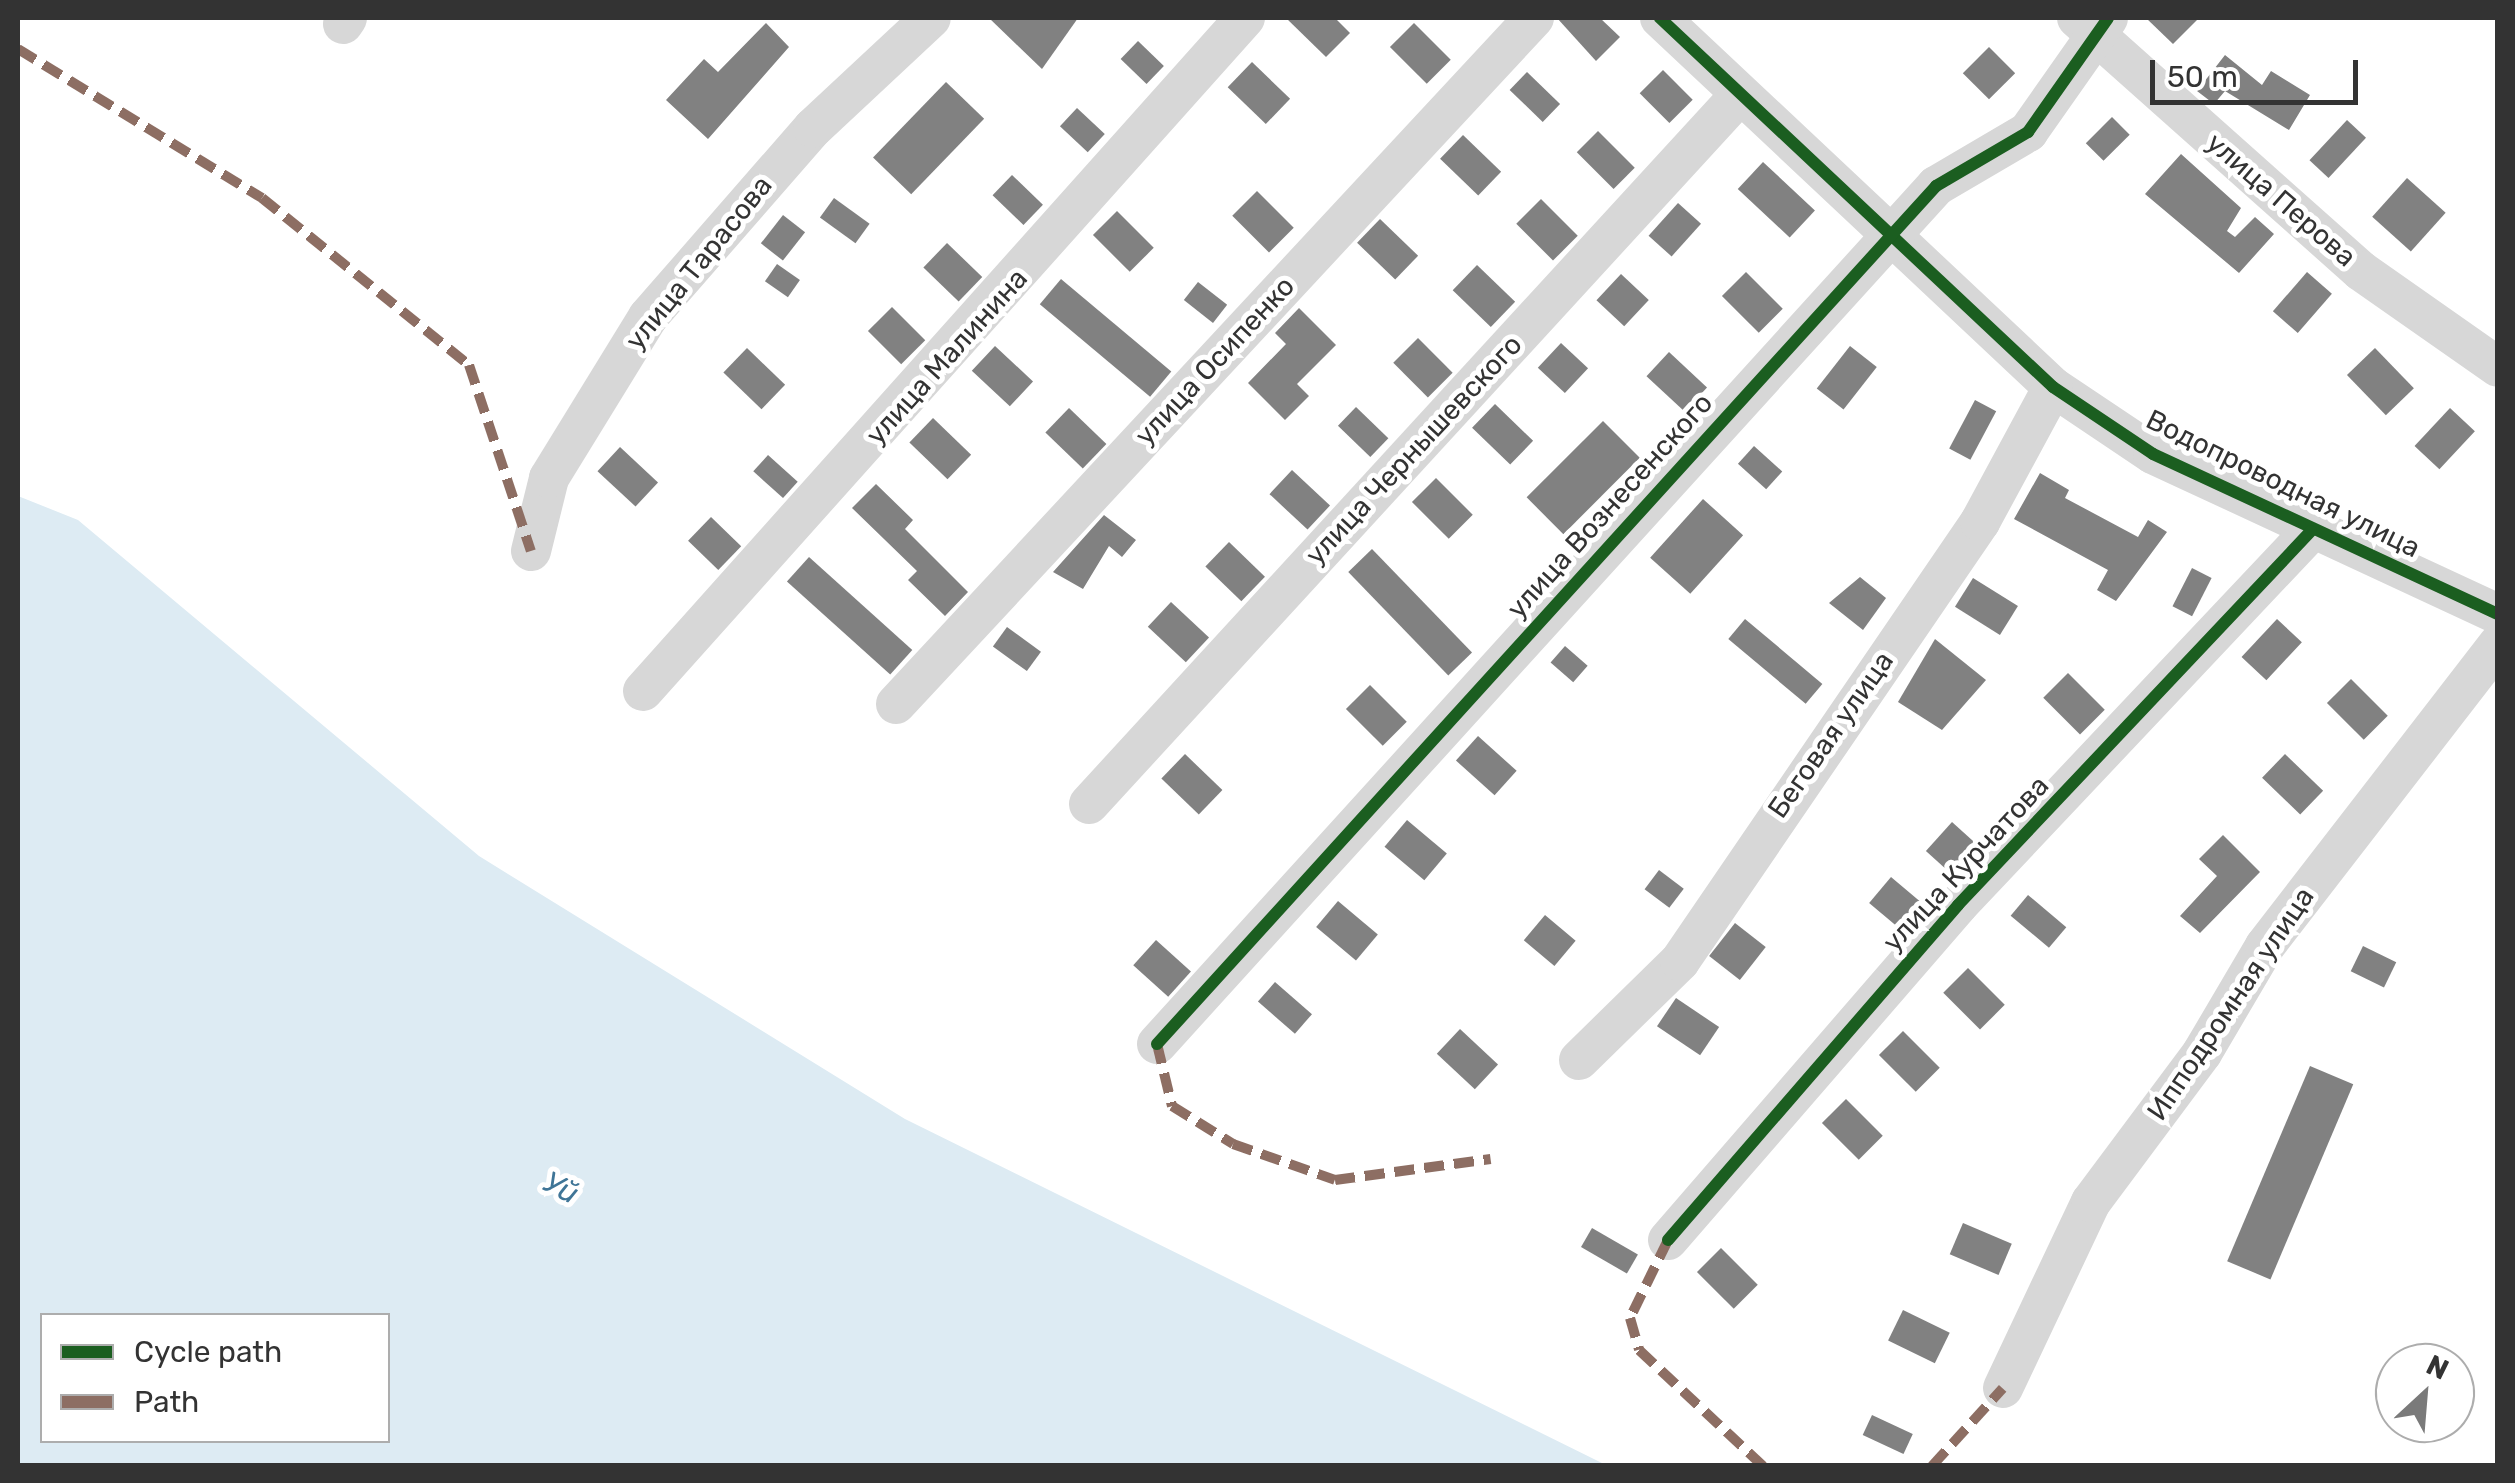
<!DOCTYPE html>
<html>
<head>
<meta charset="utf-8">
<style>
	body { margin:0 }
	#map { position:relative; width:2515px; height:1483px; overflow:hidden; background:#fff; font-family:Rubik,sans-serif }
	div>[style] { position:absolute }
	.water>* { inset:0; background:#ddebf3 }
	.building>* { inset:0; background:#818181; transform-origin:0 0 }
	.minor>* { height:40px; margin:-20px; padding:0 20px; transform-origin:20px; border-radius:20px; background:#d7d7d7 }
	.quiet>* { height:10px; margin-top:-5px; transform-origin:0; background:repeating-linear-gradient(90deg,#8d6e63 0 20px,transparent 0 30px) }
	.cycleway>* { height:12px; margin:-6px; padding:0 6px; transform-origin:6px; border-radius:6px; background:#1b5e20 }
	span { translate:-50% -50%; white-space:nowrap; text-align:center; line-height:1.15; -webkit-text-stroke:10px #fff; paint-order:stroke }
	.street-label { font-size:28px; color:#333 }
	.water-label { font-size:30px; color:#3f7597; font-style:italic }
	.frame { position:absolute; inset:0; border:20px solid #333; pointer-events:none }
	.legend { position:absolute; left:40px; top:1313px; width:350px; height:130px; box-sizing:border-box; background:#fff; border:2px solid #adadad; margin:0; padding:12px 18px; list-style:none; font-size:30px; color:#333 }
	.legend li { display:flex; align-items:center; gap:20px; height:50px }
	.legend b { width:50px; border:2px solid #adadad }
	.north { position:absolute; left:2375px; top:1343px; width:100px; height:100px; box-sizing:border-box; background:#fff; border:2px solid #adadad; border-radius:50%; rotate:26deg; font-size:28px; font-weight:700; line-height:40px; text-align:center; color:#333 }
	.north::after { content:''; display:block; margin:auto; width:35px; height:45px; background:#7a7a7a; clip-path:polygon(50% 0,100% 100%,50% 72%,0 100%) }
	.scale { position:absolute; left:2150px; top:60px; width:208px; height:45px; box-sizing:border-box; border:5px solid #333; border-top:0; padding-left:12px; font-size:30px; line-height:35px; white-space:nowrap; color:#333; -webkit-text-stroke:8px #fff; paint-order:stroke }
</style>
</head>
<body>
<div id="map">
	<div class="water">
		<div style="clip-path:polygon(evenodd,18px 496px,78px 520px,479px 856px,905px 1119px,1606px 1465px,18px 1465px,18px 496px,42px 1316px,388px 1316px,388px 1440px,42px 1440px,42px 1316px)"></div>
	</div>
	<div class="building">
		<div style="clip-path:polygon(989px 18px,1078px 18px,1042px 69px)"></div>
		<div style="clip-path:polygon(1286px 18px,1335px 18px,1350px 33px,1326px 57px)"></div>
		<div style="clip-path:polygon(1557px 18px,1600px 18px,1620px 37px,1596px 61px)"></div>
		<div style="clip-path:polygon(2146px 18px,2199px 18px,2173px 44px)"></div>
		<div style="clip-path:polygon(766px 23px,789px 47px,708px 139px,666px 100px,704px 59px,718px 72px)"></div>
		<div style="left:1414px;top:23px;width:52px;height:34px;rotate:45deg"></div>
		<div style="left:1138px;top:41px;width:36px;height:25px;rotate:44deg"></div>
		<div style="left:1989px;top:47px;width:37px;height:37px;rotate:45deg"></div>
		<div style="clip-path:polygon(2225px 55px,2262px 85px,2271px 71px,2310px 95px,2289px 130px,2225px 91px,2214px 104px,2197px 91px)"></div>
		<div style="left:1252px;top:62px;width:53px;height:35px;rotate:44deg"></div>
		<div style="left:1663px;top:70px;width:42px;height:33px;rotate:45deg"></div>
		<div style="left:1527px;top:72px;width:46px;height:25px;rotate:44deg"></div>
		<div style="left:946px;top:82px;width:53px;height:105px;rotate:44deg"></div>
		<div style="left:1077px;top:108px;width:38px;height:25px;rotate:43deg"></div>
		<div style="left:2112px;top:117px;width:25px;height:37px;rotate:45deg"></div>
		<div style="left:2347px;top:120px;width:26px;height:55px;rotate:43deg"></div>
		<div style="left:1598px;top:131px;width:52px;height:30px;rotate:45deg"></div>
		<div style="left:1463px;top:135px;width:53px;height:33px;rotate:44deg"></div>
		<div style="clip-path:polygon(2181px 154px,2241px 208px,2227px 231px,2235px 237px,2255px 217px,2274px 234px,2239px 273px,2145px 194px)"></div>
		<div style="left:1763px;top:162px;width:71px;height:37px;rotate:43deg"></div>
		<div style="left:1012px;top:175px;width:43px;height:28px;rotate:44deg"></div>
		<div style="left:2407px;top:178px;width:52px;height:52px;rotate:42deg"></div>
		<div style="left:1257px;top:191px;width:52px;height:35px;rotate:45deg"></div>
		<div style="left:834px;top:198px;width:44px;height:24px;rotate:36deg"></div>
		<div style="left:1541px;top:199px;width:52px;height:35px;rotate:45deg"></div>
		<div style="left:1678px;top:203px;width:31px;height:44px;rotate:42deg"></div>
		<div style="left:1117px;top:211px;width:52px;height:34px;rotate:45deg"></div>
		<div style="left:783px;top:215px;width:28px;height:36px;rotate:38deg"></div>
		<div style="left:1380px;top:219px;width:53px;height:33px;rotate:44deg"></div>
		<div style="left:947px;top:243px;width:49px;height:34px;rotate:44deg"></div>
		<div style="left:777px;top:264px;width:28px;height:21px;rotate:35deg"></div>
		<div style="left:1477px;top:265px;width:53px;height:35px;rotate:44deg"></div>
		<div style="left:1746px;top:272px;width:52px;height:34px;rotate:45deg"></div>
		<div style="left:2307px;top:272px;width:33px;height:52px;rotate:41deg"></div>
		<div style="left:1621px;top:274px;width:38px;height:36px;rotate:43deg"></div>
		<div style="left:1061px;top:279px;width:144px;height:33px;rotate:40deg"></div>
		<div style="left:1198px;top:282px;width:37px;height:23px;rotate:38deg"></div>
		<div style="left:892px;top:307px;width:47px;height:34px;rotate:45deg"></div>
		<div style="clip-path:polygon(1299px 308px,1336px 345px,1297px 384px,1309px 396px,1285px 420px,1248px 383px,1286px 344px,1275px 333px)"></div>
		<div style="left:1418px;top:338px;width:49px;height:35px;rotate:45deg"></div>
		<div style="left:1561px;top:343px;width:37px;height:34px;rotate:43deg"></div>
		<div style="left:995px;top:346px;width:52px;height:34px;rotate:43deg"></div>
		<div style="left:1850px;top:346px;width:34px;height:54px;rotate:38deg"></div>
		<div style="left:747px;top:348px;width:53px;height:34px;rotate:44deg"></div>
		<div style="left:2375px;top:348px;width:56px;height:39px;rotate:46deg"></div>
		<div style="left:1669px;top:352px;width:52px;height:33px;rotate:43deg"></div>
		<div style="left:1975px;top:400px;width:24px;height:55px;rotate:28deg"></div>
		<div style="left:1495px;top:404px;width:53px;height:33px;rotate:44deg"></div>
		<div style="left:1356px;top:407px;width:45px;height:26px;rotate:44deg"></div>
		<div style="left:1069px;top:408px;width:52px;height:34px;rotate:44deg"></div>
		<div style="left:2450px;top:408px;width:34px;height:52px;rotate:43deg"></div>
		<div style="left:933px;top:418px;width:53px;height:34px;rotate:44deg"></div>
		<div style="left:1603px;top:421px;width:52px;height:108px;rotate:45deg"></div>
		<div style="left:1754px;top:446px;width:38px;height:24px;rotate:42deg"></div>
		<div style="left:620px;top:447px;width:52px;height:33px;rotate:43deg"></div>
		<div style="left:768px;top:455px;width:40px;height:22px;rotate:42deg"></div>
		<div style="left:1292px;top:470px;width:52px;height:33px;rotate:43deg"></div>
		<div style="clip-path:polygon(2040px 473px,2069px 490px,2065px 498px,2138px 537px,2148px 520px,2167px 532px,2116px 601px,2097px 590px,2108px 570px,2014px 519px)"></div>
		<div style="left:1436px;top:478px;width:52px;height:34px;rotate:45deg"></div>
		<div style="clip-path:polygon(876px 484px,913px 520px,905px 529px,968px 592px,945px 616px,908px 580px,917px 571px,852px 508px)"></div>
		<div style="left:1703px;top:499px;width:54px;height:79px;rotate:42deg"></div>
		<div style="clip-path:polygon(1104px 515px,1136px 540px,1122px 557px,1109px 546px,1083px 589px,1053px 572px)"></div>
		<div style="left:711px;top:517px;width:42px;height:33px;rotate:44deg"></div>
		<div style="left:1229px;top:542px;width:50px;height:34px;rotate:44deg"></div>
		<div style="left:1372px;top:549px;width:144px;height:33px;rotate:46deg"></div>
		<div style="left:809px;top:557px;width:139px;height:33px;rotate:42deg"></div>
		<div style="left:2192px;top:568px;width:22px;height:43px;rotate:27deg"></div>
		<div style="clip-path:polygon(1860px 577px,1886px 598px,1863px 630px,1829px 603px)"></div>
		<div style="left:1973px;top:578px;width:53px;height:34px;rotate:32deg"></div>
		<div style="left:1171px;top:602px;width:52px;height:34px;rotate:43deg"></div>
		<div style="left:1745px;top:619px;width:101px;height:26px;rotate:40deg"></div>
		<div style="left:2277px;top:619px;width:34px;height:52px;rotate:43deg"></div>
		<div style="left:1007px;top:627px;width:42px;height:24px;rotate:36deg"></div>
		<div style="clip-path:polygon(1935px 639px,1986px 680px,1942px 730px,1898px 702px)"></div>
		<div style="left:1565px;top:646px;width:30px;height:22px;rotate:41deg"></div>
		<div style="left:2068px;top:673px;width:52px;height:35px;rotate:45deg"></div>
		<div style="left:2351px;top:679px;width:52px;height:34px;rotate:45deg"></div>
		<div style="left:1370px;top:685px;width:52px;height:34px;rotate:45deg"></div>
		<div style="left:1478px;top:736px;width:52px;height:33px;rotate:42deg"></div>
		<div style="left:1185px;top:754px;width:52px;height:34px;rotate:44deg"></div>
		<div style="left:2285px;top:754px;width:53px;height:33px;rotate:44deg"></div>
		<div style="left:1407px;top:820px;width:52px;height:35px;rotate:40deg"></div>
		<div style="left:1952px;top:822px;width:38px;height:39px;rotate:42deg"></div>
		<div style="clip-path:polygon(2223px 835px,2260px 872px,2200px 933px,2180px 916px,2217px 876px,2199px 859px)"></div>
		<div style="left:1659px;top:870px;width:31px;height:24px;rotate:37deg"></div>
		<div style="left:1891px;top:877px;width:45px;height:34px;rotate:40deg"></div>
		<div style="left:2028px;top:895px;width:50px;height:27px;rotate:40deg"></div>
		<div style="left:1338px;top:901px;width:52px;height:34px;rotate:40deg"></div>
		<div style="left:1545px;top:915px;width:40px;height:33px;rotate:40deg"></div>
		<div style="left:1735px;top:923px;width:39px;height:42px;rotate:38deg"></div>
		<div style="left:1156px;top:940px;width:47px;height:34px;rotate:42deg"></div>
		<div style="left:2363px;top:946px;width:37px;height:28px;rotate:26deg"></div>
		<div style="left:1968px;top:968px;width:52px;height:35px;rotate:45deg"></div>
		<div style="left:1275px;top:982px;width:49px;height:26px;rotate:41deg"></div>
		<div style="left:1676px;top:998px;width:52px;height:34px;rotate:34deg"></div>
		<div style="left:1460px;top:1029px;width:52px;height:34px;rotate:43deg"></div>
		<div style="left:1903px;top:1031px;width:52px;height:34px;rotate:45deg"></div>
		<div style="left:2310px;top:1066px;width:47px;height:212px;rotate:23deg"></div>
		<div style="left:1846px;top:1099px;width:52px;height:34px;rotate:45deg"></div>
		<div style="left:1963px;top:1223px;width:53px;height:34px;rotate:23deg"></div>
		<div style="left:1592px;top:1228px;width:53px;height:22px;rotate:30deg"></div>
		<div style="left:1721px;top:1248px;width:52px;height:34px;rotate:45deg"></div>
		<div style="left:1903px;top:1310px;width:52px;height:34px;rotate:26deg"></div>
		<div style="left:1872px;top:1415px;width:45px;height:22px;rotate:25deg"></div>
	</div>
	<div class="minor">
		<div style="left:1660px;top:18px;width:539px;rotate:43.2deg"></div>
		<div style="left:2053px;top:387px;width:120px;rotate:33.8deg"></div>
		<div style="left:2153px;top:454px;width:380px;rotate:24.9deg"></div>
		<div style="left:2077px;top:18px;width:380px;rotate:41.7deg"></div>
		<div style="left:2361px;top:271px;width:167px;rotate:35deg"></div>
		<div style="left:343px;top:24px;width:7px;rotate:-56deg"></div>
		<div style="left:531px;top:551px;width:75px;rotate:-76.1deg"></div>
		<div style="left:549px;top:478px;width:189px;rotate:-58.4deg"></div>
		<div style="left:648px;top:317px;width:251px;rotate:-48.9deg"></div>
		<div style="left:813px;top:128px;width:161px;rotate:-43deg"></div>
		<div style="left:643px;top:691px;width:903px;rotate:-48.19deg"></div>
		<div style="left:896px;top:704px;width:937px;rotate:-47.08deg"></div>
		<div style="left:1089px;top:804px;width:961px;rotate:-47.45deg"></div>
		<div style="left:1157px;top:1044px;width:1159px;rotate:-47.76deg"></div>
		<div style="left:1936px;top:186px;width:107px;rotate:-30.4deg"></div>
		<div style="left:2028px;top:132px;width:139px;rotate:-54.9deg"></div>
		<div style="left:1579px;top:1060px;width:141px;rotate:-44.4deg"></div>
		<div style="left:1680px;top:961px;width:532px;rotate:-55.65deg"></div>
		<div style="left:1980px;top:522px;width:153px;rotate:-61.6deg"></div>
		<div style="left:1668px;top:1240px;width:443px;rotate:-49.1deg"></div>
		<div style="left:1958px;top:905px;width:514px;rotate:-46.65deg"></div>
		<div style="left:2003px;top:1388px;width:206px;rotate:-64.7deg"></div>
		<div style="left:2091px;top:1202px;width:186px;rotate:-53.3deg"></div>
		<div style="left:2202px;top:1053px;width:124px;rotate:-59.5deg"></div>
		<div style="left:2265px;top:946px;width:381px;rotate:-52.3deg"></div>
	</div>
	<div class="quiet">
		<div style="left:18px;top:49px;width:286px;rotate:31.4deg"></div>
		<div style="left:262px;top:198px;width:266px;rotate:38.9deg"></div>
		<div style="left:469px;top:365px;width:196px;rotate:71.6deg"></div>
		<div style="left:1157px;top:1044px;width:64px;rotate:76.4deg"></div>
		<div style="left:1172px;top:1106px;width:72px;rotate:31.9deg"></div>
		<div style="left:1233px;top:1144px;width:108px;rotate:19.4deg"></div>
		<div style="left:1335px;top:1180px;width:157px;rotate:-7.7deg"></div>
		<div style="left:1668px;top:1240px;width:87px;rotate:116deg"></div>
		<div style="left:1630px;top:1318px;width:33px;rotate:74deg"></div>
		<div style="left:1639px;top:1350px;width:170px;rotate:43.1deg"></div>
		<div style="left:1932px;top:1466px;width:105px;rotate:-47.7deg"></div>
	</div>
	<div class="cycleway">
		<div style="left:1660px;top:18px;width:539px;rotate:43.2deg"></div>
		<div style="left:2053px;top:387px;width:120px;rotate:33.8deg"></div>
		<div style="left:2153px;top:454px;width:380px;rotate:24.9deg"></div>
		<div style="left:1157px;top:1044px;width:1159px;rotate:-47.76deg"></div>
		<div style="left:1936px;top:186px;width:107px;rotate:-30.4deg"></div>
		<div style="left:2028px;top:132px;width:139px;rotate:-54.9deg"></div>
		<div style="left:1668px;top:1240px;width:443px;rotate:-49.1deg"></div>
		<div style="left:1958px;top:905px;width:514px;rotate:-46.65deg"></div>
	</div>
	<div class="street-label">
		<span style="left:2281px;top:200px;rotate:41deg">улица Перова</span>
		<span style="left:699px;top:263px;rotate:-51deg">улица Тарасова</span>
		<span style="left:947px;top:357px;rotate:-48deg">улица Малинина</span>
		<span style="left:1215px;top:361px;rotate:-47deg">улица Осипенко</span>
		<span style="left:1414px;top:450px;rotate:-47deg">улица Чернышевского</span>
		<span style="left:2283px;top:484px;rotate:26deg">Водопроводная улица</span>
		<span style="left:1610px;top:506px;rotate:-48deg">улица Вознесенского</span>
		<span style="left:1831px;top:735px;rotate:-55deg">Беговая улица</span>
		<span style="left:1966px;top:864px;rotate:-47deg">улица Курчатова</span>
		<span style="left:2231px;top:1004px;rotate:-56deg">Ипподромная улица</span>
	</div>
	<div class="water-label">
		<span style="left:561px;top:1188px;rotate:27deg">Уй</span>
	</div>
	<div class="frame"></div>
	<ul class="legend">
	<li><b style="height:12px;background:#1b5e20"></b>Cycle path</li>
	<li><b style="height:12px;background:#8d6e63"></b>Path</li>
	</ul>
	<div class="north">N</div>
	<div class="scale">50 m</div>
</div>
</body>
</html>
